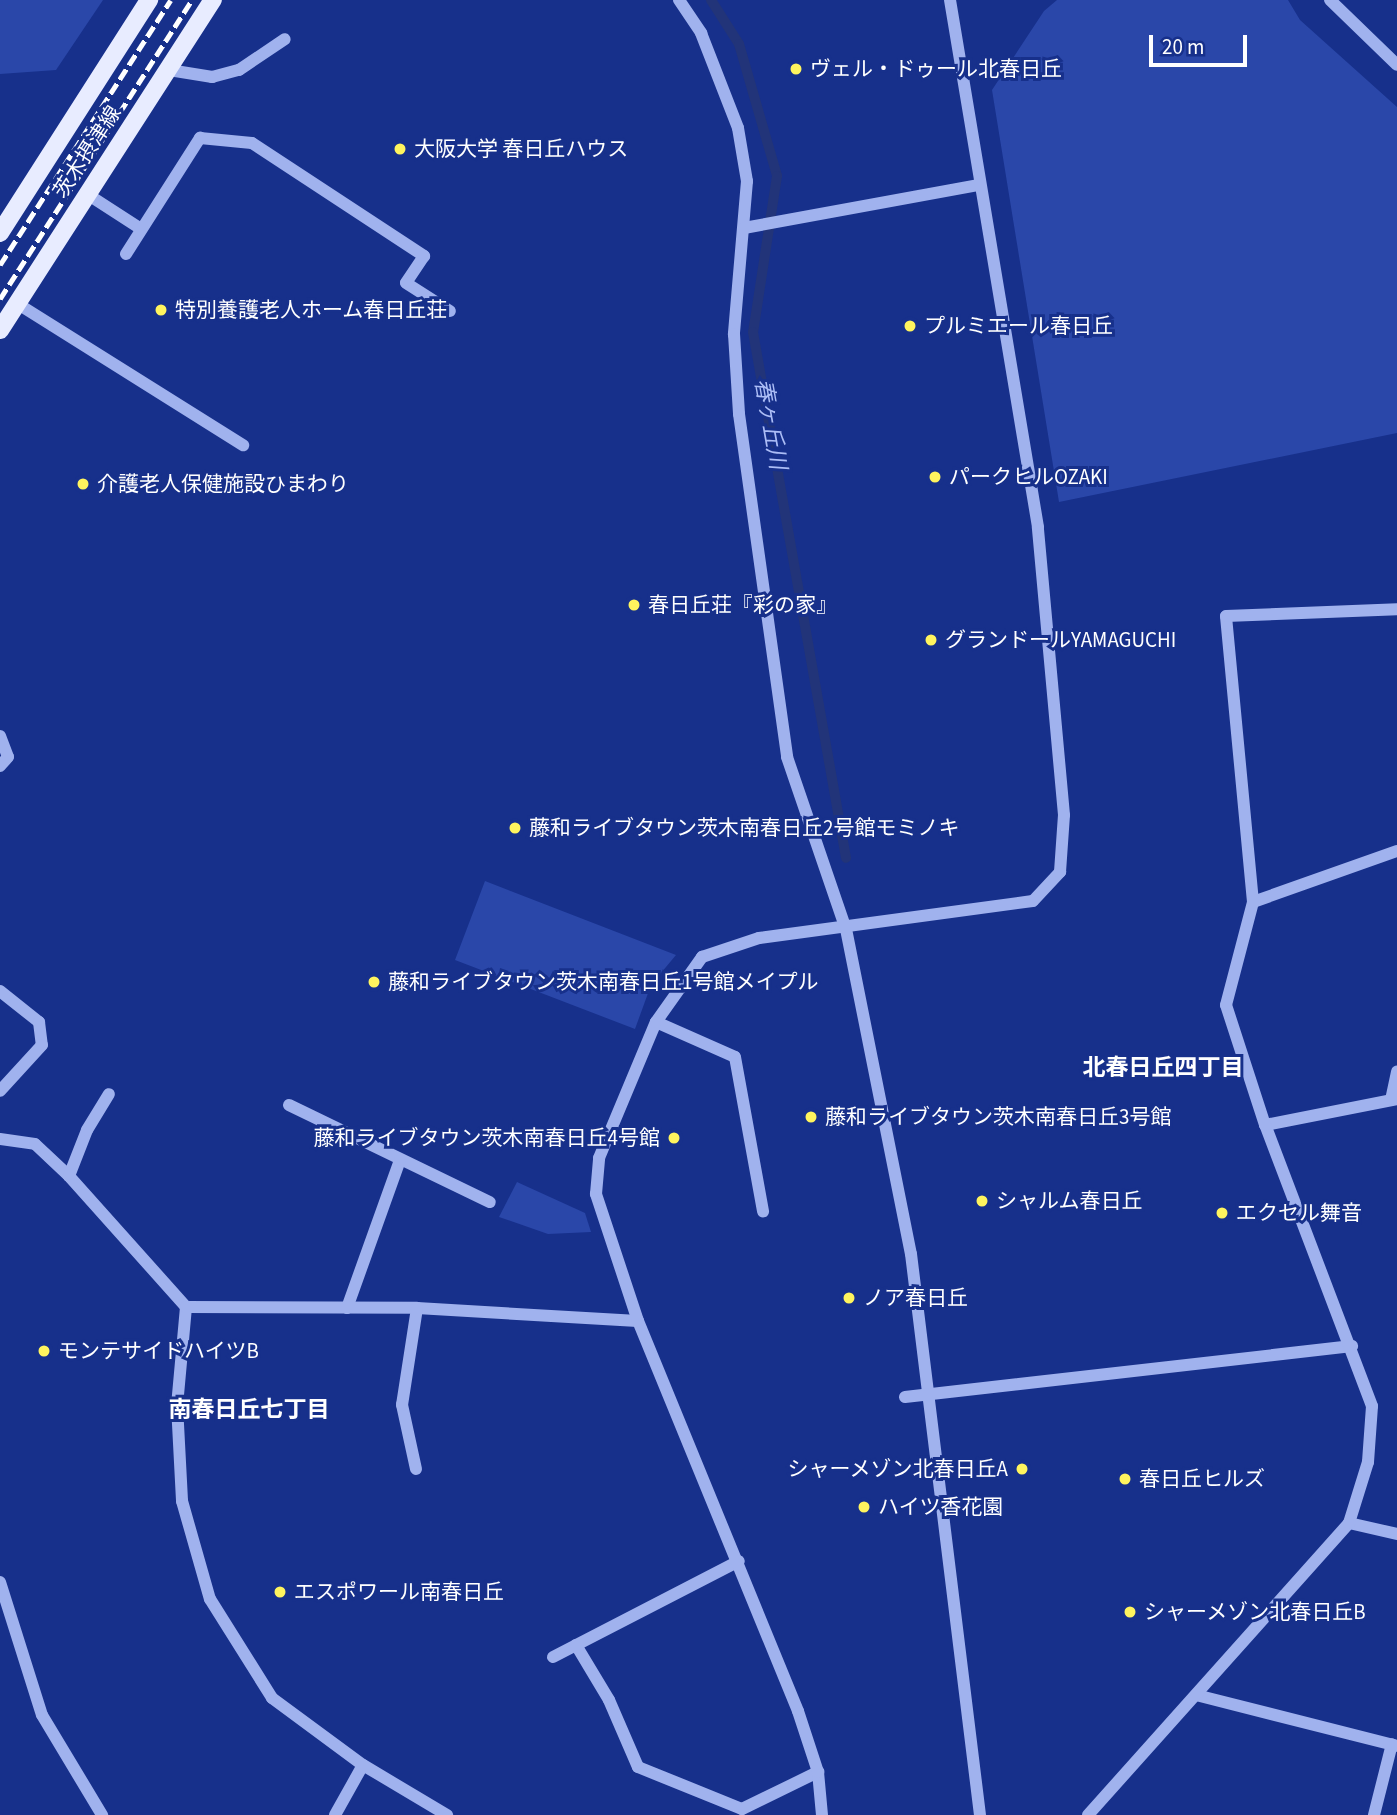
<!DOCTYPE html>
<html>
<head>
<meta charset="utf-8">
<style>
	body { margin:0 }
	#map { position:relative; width:1397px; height:1815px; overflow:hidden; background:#17308b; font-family:"Source Sans 3","Noto Sans JP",sans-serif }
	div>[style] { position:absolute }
	.green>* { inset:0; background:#2a47a9 }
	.stream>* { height:10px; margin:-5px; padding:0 5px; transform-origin:5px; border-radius:5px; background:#223479 }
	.minor>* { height:12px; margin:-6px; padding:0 6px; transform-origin:6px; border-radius:6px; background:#a0b2ee }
	.major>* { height:18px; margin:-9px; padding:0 9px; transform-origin:9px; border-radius:9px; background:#e8ecff }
	.rail>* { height:5px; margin-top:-2.5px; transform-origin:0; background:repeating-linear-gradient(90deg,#fff 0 12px,transparent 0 17px) }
	.dots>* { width:19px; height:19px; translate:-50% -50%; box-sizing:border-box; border:4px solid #17308b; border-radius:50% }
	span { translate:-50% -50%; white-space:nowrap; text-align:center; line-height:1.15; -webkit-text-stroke:6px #17308b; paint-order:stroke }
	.poi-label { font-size:21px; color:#fff }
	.left { translate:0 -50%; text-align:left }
	.right { translate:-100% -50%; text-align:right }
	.street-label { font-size:21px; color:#fff }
	.water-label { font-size:23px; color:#acbdf6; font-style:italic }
	.neighbourhood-label { font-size:23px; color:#fff; font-weight:700 }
	.scale { position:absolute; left:1149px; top:35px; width:98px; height:32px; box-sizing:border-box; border:4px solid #fff; border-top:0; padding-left:9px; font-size:21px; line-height:24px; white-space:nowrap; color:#fff; -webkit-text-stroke:5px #17308b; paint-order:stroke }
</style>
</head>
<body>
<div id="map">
	<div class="green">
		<div style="clip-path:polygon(0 0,103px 0,56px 70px,0 74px)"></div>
		<div style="clip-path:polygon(1057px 0,1288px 0,1300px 20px,1397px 107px,1397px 433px,1059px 502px,992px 90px,1044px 11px)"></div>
		<div style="clip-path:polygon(485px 881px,676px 955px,651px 985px,635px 1029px,455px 960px)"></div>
		<div style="clip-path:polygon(517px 1182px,585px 1213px,591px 1232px,548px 1234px,499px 1217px)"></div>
	</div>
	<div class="stream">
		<div style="left:711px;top:0;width:52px;rotate:57.5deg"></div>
		<div style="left:739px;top:44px;width:137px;rotate:73.9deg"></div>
		<div style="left:777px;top:176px;width:158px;rotate:98.7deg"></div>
		<div style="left:753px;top:332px;width:534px;rotate:79.97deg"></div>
	</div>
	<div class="minor">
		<div style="left:679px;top:0;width:40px;rotate:56deg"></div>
		<div style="left:701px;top:33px;width:102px;rotate:68.7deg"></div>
		<div style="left:738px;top:128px;width:54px;rotate:80.4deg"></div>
		<div style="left:747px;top:181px;width:154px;rotate:94.9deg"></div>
		<div style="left:734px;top:334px;width:80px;rotate:86.4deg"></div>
		<div style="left:739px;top:414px;width:346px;rotate:82deg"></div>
		<div style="left:787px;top:757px;width:182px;rotate:71.1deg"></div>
		<div style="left:846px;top:929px;width:331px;rotate:78.7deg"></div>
		<div style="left:911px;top:1254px;width:565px;rotate:82.99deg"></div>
		<div style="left:1330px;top:0;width:93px;rotate:44.1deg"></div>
		<div style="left:169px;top:70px;width:44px;rotate:9.2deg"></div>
		<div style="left:212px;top:77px;width:28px;rotate:-15deg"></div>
		<div style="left:239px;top:70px;width:55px;rotate:-34deg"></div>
		<div style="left:87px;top:194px;width:64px;rotate:32.9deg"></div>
		<div style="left:744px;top:228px;width:239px;rotate:-10.4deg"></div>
		<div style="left:126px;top:254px;width:138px;rotate:-57.5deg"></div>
		<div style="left:200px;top:138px;width:52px;rotate:5.5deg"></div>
		<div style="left:252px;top:143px;width:206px;rotate:33.3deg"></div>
		<div style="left:424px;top:256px;width:32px;rotate:124deg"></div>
		<div style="left:406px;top:283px;width:52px;rotate:32.5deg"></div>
		<div style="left:18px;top:304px;width:266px;rotate:32.1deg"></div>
		<div style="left:0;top:736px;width:22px;rotate:69deg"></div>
		<div style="left:8px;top:757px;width:12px;rotate:132deg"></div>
		<div style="left:1253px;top:902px;width:287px;rotate:-95.4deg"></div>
		<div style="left:1226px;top:616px;width:171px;rotate:-2.3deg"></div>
		<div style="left:0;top:991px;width:50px;rotate:38.5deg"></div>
		<div style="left:39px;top:1022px;width:23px;rotate:83deg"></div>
		<div style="left:42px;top:1045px;width:62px;rotate:132.4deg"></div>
		<div style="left:656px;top:1022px;width:86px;rotate:23.9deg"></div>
		<div style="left:735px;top:1057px;width:157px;rotate:79.7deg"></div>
		<div style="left:1391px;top:1100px;width:29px;rotate:-78deg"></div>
		<div style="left:289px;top:1105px;width:223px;rotate:25.8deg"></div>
		<div style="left:1265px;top:1125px;width:135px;rotate:-11.1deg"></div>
		<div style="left:0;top:1139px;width:35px;rotate:8deg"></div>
		<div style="left:35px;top:1144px;width:47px;rotate:43.3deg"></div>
		<div style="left:69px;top:1176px;width:176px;rotate:48.2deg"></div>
		<div style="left:186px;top:1307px;width:98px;rotate:95.2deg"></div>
		<div style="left:177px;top:1405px;width:96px;rotate:87deg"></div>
		<div style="left:182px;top:1501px;width:102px;rotate:74.1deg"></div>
		<div style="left:210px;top:1599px;width:117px;rotate:57.9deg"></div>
		<div style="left:272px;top:1698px;width:113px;rotate:36.4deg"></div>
		<div style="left:363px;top:1765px;width:98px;rotate:30.8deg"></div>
		<div style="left:69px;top:1176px;width:49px;rotate:-68.6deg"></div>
		<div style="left:87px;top:1130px;width:42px;rotate:-58.6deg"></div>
		<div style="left:186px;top:1307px;width:231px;rotate:0.2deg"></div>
		<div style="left:417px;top:1308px;width:221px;rotate:3.4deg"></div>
		<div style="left:347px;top:1308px;width:157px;rotate:-70.3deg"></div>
		<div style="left:905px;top:1397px;width:450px;rotate:-6.5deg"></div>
		<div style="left:416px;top:1469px;width:66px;rotate:-102.3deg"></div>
		<div style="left:402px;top:1405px;width:98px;rotate:-81.2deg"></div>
		<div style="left:1349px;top:1523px;width:49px;rotate:12.9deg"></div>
		<div style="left:0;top:1582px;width:139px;rotate:72.5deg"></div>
		<div style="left:42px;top:1715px;width:117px;rotate:59deg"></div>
		<div style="left:576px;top:1645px;width:64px;rotate:59deg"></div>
		<div style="left:609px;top:1700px;width:73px;rotate:66.6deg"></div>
		<div style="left:638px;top:1767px;width:112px;rotate:22deg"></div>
		<div style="left:742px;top:1809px;width:85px;rotate:-26deg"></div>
		<div style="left:553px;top:1657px;width:209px;rotate:-27.3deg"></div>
		<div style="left:1196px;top:1695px;width:207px;rotate:14.2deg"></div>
		<div style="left:335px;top:1815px;width:57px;rotate:-60.8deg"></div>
		<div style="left:822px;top:1815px;width:43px;rotate:-95.3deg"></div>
		<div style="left:818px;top:1772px;width:64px;rotate:-108.2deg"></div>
		<div style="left:798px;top:1711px;width:422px;rotate:-112.3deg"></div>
		<div style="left:638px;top:1321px;width:134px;rotate:-108.3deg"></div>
		<div style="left:596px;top:1194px;width:36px;rotate:-85deg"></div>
		<div style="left:599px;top:1158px;width:147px;rotate:-67.3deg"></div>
		<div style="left:656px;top:1022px;width:80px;rotate:-54.7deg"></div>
		<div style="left:702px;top:957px;width:60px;rotate:-18.4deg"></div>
		<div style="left:759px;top:938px;width:276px;rotate:-7.7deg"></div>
		<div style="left:1033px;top:901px;width:40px;rotate:-47deg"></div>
		<div style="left:1060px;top:872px;width:57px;rotate:-86deg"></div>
		<div style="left:1064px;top:815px;width:289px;rotate:-95.2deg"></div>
		<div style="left:1038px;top:527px;width:534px;rotate:-99.48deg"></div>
		<div style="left:1088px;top:1815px;width:392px;rotate:-48.2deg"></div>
		<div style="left:1349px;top:1523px;width:64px;rotate:-72.7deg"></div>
		<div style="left:1368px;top:1462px;width:56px;rotate:-85.9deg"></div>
		<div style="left:1372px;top:1406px;width:301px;rotate:-110.8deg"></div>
		<div style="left:1265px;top:1125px;width:126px;rotate:-108deg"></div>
		<div style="left:1226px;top:1005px;width:106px;rotate:-75.3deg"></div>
		<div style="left:1253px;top:902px;width:153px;rotate:-19.5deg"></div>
		<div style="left:1374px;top:1815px;width:73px;rotate:-75.8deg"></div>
	</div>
	<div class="major">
		<div style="left:0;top:233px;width:277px;rotate:-57.4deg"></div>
		<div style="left:0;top:330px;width:393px;rotate:-57.2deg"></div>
	</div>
	<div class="rail">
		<div style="left:0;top:265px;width:315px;rotate:-57.2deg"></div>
		<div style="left:0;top:299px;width:355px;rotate:-57.3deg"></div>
	</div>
	<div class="dots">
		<div style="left:796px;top:69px;background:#fff45e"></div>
		<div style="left:400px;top:149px;background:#fff45e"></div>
		<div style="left:161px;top:310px;background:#fff45e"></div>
		<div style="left:910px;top:326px;background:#fff45e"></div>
		<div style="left:935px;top:477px;background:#fff45e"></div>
		<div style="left:83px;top:484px;background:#fff45e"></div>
		<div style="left:634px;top:605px;background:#fff45e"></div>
		<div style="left:931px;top:640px;background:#fff45e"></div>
		<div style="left:515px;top:828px;background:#fff45e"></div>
		<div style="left:374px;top:982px;background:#fff45e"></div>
		<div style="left:811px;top:1117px;background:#fff45e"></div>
		<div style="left:674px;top:1138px;background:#fff45e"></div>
		<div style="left:982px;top:1201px;background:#fff45e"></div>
		<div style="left:1222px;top:1213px;background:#fff45e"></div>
		<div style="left:849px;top:1298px;background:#fff45e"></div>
		<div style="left:44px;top:1351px;background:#fff45e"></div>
		<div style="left:1022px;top:1469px;background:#fff45e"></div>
		<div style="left:1125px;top:1479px;background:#fff45e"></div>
		<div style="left:864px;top:1507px;background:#fff45e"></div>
		<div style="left:280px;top:1592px;background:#fff45e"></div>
		<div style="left:1130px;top:1612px;background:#fff45e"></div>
	</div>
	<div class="poi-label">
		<span class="left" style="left:810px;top:69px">ヴェル・ドゥール北春日丘</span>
		<span class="left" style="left:414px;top:149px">大阪大学 春日丘ハウス</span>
		<span class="left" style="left:175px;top:310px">特別養護老人ホーム春日丘荘</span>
		<span class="left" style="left:924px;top:326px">プルミエール春日丘</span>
		<span class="left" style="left:949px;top:477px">パークヒルOZAKI</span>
		<span class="left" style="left:97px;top:484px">介護老人保健施設ひまわり</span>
		<span class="left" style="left:648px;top:605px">春日丘荘『彩の家』</span>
		<span class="left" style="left:945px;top:640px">グランドールYAMAGUCHI</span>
		<span class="left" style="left:529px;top:828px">藤和ライブタウン茨木南春日丘2号館モミノキ</span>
		<span class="left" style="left:388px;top:982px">藤和ライブタウン茨木南春日丘1号館メイプル</span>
		<span class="left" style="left:825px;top:1117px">藤和ライブタウン茨木南春日丘3号館</span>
		<span class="right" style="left:660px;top:1138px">藤和ライブタウン茨木南春日丘4号館</span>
		<span class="left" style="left:996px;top:1201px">シャルム春日丘</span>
		<span class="left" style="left:1236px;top:1213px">エクセル舞音</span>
		<span class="left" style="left:863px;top:1298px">ノア春日丘</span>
		<span class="left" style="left:58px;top:1351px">モンテサイドハイツB</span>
		<span class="right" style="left:1008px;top:1469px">シャーメゾン北春日丘A</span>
		<span class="left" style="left:1139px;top:1479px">春日丘ヒルズ</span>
		<span class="left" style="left:878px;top:1507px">ハイツ香花園</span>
		<span class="left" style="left:294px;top:1592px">エスポワール南春日丘</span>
		<span class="left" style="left:1144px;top:1612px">シャーメゾン北春日丘B</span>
	</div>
	<div class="street-label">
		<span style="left:87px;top:152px;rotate:-57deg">茨木摂津線</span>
	</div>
	<div class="water-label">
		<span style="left:770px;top:424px;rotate:80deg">春ヶ丘川</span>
	</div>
	<div class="neighbourhood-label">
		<span style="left:1163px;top:1068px">北春日丘四丁目</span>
		<span style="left:249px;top:1410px">南春日丘七丁目</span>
	</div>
	<div class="scale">20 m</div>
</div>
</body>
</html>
